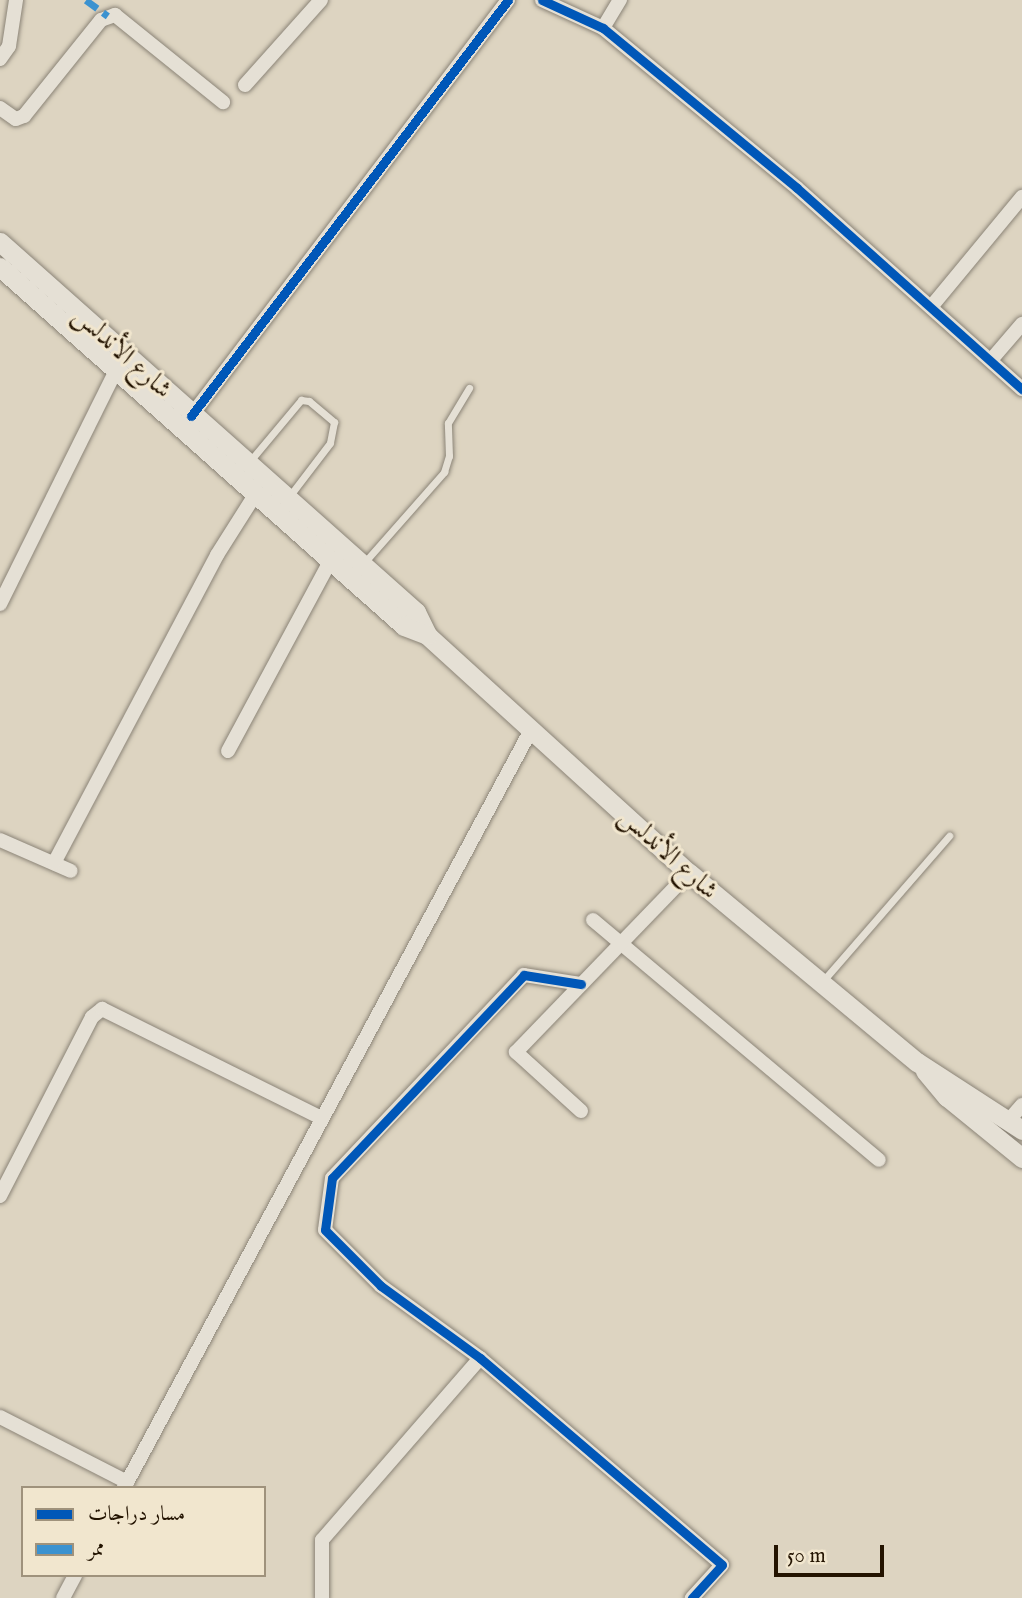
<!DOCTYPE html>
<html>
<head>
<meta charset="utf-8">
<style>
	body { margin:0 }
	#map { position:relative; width:1022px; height:1598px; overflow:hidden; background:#ddd4c1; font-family:"IM FELL English",Amiri,serif }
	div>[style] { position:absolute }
	.roads { filter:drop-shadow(0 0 2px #8b8477) drop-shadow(0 0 2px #8b8477) }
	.lane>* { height:7px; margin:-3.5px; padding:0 3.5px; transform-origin:3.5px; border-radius:3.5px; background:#e5e0d5 }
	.street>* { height:14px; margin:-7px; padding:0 7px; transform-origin:7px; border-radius:7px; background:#e5e0d5 }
	.secondary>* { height:19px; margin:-9.5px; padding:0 9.5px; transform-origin:9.5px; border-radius:9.5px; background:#e5e0d5 }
	.quiet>* { height:7px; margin-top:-3.5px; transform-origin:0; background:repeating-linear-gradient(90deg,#3b92d0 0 14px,transparent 0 21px) }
	.cycleway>* { height:9px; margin:-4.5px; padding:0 4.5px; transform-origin:4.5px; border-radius:4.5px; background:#0057b8 }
	span { translate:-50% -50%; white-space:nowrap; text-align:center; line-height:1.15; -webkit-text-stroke:6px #f1e6ce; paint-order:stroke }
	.street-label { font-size:26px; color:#231300 }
	.legend { position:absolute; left:21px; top:1486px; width:245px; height:91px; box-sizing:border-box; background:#f1e6ce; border:2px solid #9f927c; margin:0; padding:9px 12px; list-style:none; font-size:21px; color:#231300 }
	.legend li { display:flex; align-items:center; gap:14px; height:35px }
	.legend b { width:35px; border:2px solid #9f927c }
	.scale { position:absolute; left:774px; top:1545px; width:110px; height:32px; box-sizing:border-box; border:4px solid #231300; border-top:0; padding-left:9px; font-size:21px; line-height:24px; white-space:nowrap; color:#231300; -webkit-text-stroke:5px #f1e6ce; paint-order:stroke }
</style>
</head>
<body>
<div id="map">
	<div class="roads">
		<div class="lane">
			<div style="left:250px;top:461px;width:80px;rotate:-50.1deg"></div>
			<div style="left:301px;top:400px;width:8px;rotate:7deg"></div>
			<div style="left:309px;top:401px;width:33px;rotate:40deg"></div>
			<div style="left:334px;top:422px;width:21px;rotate:101deg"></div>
			<div style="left:330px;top:443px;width:69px;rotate:127.4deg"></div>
			<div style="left:363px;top:564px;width:123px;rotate:-48.6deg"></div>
			<div style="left:444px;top:472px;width:17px;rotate:-73deg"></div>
			<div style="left:449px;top:456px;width:33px;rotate:-92deg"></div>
			<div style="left:448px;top:423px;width:41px;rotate:-59deg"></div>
			<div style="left:822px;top:982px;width:194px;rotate:-49deg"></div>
		</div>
		<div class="street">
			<div style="left:542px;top:0;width:67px;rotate:24.7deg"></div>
			<div style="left:603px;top:28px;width:251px;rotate:39.5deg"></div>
			<div style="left:797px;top:188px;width:302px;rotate:41.8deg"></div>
			<div style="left:603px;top:28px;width:33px;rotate:-59deg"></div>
			<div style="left:0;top:59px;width:16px;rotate:-55deg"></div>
			<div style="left:9px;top:46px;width:47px;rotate:-81.3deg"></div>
			<div style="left:245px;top:85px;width:114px;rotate:-48.2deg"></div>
			<div style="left:0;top:108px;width:19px;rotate:35deg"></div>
			<div style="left:16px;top:119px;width:9px;rotate:-21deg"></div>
			<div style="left:24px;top:116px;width:123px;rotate:-51.3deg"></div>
			<div style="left:101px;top:20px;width:15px;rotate:-20deg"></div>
			<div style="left:115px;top:15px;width:139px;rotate:38.9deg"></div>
			<div style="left:931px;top:307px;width:143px;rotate:-50.4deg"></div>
			<div style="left:991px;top:360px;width:48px;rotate:-49.3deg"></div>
			<div style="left:191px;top:416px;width:523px;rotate:-52.69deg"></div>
			<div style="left:0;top:604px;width:259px;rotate:-63.6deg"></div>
			<div style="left:228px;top:751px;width:217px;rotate:-61.7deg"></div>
			<div style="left:0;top:840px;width:77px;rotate:23.6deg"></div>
			<div style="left:54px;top:863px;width:348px;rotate:-62.1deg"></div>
			<div style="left:217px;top:555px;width:71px;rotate:-57.7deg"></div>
			<div style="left:593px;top:920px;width:373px;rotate:40deg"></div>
			<div style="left:581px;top:984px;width:58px;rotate:-171deg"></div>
			<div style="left:524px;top:975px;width:279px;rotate:133.4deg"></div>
			<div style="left:332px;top:1178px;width:52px;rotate:97.7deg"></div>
			<div style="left:325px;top:1230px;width:79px;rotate:45deg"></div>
			<div style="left:381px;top:1286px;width:122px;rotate:36deg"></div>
			<div style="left:480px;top:1358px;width:318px;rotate:40.5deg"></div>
			<div style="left:722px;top:1565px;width:45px;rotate:132.3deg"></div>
			<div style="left:581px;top:1111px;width:88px;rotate:-137.8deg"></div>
			<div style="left:516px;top:1052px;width:249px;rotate:-46deg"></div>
			<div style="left:1009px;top:1120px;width:20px;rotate:-49deg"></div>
			<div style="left:0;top:1196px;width:201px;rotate:-62.8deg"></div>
			<div style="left:92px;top:1017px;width:13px;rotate:-39deg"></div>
			<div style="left:102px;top:1009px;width:243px;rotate:26.4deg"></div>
			<div style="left:0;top:1417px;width:143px;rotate:27.1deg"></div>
			<div style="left:124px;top:1488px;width:860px;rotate:-61.77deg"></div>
			<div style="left:63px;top:1598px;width:26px;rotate:-62deg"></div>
			<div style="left:322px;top:1598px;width:58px;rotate:-90deg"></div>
			<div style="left:322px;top:1540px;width:241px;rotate:-49deg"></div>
		</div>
		<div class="secondary">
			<div style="left:0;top:242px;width:557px;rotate:41.65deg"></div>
			<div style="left:416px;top:612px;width:25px;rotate:64deg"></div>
			<div style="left:427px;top:635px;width:354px;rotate:42.3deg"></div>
			<div style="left:689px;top:873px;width:296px;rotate:39.7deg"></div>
			<div style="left:917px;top:1062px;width:125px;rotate:32.9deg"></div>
			<div style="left:0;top:267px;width:540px;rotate:41.62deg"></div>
			<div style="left:404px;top:626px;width:25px;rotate:21deg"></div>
			<div style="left:925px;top:1071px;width:34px;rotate:50deg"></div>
			<div style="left:947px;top:1097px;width:97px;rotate:39.1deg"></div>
		</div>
	</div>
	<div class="quiet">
		<div style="left:86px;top:0;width:27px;rotate:36deg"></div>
	</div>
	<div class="cycleway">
		<div style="left:542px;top:0;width:67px;rotate:24.7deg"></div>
		<div style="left:603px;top:28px;width:251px;rotate:39.5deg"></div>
		<div style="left:797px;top:188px;width:302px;rotate:41.8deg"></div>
		<div style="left:191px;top:416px;width:523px;rotate:-52.69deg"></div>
		<div style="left:581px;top:984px;width:58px;rotate:-171deg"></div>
		<div style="left:524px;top:975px;width:279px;rotate:133.4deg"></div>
		<div style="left:332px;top:1178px;width:52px;rotate:97.7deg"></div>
		<div style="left:325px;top:1230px;width:79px;rotate:45deg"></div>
		<div style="left:381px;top:1286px;width:122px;rotate:36deg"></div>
		<div style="left:480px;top:1358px;width:318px;rotate:40.5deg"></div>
		<div style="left:722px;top:1565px;width:45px;rotate:132.3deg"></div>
	</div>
	<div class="street-label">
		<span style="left:122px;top:353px;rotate:42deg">شارع الأندلس</span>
		<span style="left:668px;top:854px;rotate:42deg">شارع الأندلس</span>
	</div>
	<ul class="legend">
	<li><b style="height:9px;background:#0057b8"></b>مسار دراجات</li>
	<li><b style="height:9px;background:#3b92d0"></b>ممر</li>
	</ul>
	<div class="scale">50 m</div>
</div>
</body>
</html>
